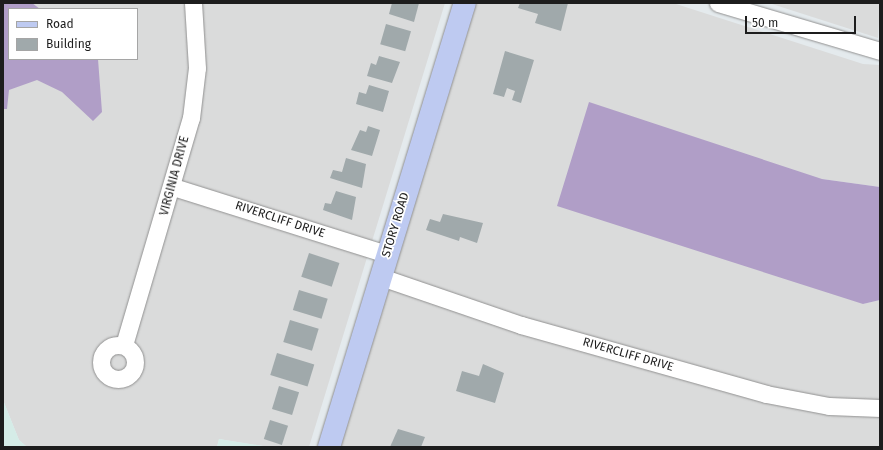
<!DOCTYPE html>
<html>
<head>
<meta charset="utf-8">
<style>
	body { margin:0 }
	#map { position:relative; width:883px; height:450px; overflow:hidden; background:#e4eaed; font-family:"Fira Sans",sans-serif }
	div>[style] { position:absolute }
	.residential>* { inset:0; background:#dadbdb }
	.commercial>* { inset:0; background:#d5ece7 }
	.forest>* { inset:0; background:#b09ec7 }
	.building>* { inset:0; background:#a0a9ab; transform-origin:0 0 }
	.roads { filter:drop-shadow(0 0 1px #919191) drop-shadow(0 0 1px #919191) }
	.street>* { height:17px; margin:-8.5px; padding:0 8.5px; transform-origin:8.5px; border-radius:8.5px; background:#fff }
	.street>.ring { margin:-8.5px; padding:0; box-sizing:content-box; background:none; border:17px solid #fff; border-radius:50% }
	.secondary>* { height:22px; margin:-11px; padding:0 11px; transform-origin:11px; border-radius:11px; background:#becaf1 }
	span { translate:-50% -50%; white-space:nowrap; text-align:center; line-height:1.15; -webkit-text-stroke:3.5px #fff; paint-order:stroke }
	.street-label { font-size:12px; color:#1d1d1d }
	.frame { position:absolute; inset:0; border:4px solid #1d1d1d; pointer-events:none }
	.legend { position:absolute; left:8px; top:8px; width:130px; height:52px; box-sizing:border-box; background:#fff; border:1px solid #a5a5a5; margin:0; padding:5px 7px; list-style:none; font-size:12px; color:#1d1d1d }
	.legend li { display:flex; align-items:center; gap:8px; height:20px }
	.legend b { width:20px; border:1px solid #a5a5a5 }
	.scale { position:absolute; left:745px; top:16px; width:111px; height:18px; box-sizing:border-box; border:2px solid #1d1d1d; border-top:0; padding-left:5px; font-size:12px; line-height:14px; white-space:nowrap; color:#1d1d1d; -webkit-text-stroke:3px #fff; paint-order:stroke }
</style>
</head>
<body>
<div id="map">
	<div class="residential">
		<div style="clip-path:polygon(evenodd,3px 3px,445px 3px,309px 447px,269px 447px,219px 439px,217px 447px,27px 447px,19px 440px,3px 400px,3px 3px,9px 9px,137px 9px,137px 59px,9px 59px,9px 9px)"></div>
		<div style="clip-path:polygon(476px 3px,673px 3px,863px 64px,880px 65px,880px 187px,822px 179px,863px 304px,880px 300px,880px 447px,337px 447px)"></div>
		<div style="clip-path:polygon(880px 3px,878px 38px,772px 4px,772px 3px)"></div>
	</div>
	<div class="commercial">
		<div style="clip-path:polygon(3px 400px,19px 440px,27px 447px,3px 447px)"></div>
		<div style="clip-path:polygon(219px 439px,269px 447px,217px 447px)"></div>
	</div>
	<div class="forest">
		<div style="clip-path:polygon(3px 3px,32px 3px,40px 9px,9px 9px,9px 59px,98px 59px,102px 112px,93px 121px,62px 92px,37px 80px,9px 90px,7px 109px,3px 109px)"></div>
		<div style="clip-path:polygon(589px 102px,822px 179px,880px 187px,880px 300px,863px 304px,557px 206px)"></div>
	</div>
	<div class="building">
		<div style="clip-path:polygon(392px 3px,419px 3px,414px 22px,389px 14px)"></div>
		<div style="clip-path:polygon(520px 3px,568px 3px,561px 31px,535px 23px,538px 14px,518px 8px)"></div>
		<div style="left:386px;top:24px;width:26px;height:21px;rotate:16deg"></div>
		<div style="clip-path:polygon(505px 51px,534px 60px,521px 103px,512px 100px,515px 91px,507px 88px,504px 97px,493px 94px)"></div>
		<div style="clip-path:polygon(379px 56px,400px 62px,392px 83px,367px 76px,371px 63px,376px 65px)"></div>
		<div style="clip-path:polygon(369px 85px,389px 91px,383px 112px,356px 104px,359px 92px,366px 94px)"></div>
		<div style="clip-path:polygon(368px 126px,380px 130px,372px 156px,351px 150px,360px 130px,366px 132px)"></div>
		<div style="clip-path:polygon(346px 158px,366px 164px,362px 188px,330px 178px,333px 170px,342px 172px)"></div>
		<div style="clip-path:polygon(336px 191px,356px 197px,352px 220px,323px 210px,325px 203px,331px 204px)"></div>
		<div style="clip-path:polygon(443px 214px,483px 223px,477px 243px,460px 237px,459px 241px,426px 230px,430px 219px,440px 222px)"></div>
		<div style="left:309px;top:253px;width:32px;height:25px;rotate:18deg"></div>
		<div style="left:299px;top:290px;width:30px;height:21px;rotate:17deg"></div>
		<div style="left:290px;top:320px;width:30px;height:23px;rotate:17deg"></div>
		<div style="left:277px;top:353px;width:39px;height:23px;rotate:17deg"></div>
		<div style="clip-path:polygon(483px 364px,504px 373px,495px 403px,456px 391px,462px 371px,479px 376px)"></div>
		<div style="left:279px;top:386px;width:21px;height:24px;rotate:17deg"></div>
		<div style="left:270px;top:420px;width:19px;height:20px;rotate:18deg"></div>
		<div style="clip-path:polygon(398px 429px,425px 437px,421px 447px,390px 447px)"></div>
	</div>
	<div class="roads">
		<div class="street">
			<div style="left:718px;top:3px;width:169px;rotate:16.5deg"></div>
			<div style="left:173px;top:187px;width:224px;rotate:17.4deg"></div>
			<div style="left:381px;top:277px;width:148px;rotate:18.9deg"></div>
			<div style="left:521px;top:325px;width:255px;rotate:15.7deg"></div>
			<div style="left:766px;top:394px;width:64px;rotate:10.8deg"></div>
			<div style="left:829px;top:406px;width:51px;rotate:2.2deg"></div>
			<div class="ring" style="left:101px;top:345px;width:17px;height:17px"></div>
			<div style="left:124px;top:345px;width:237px;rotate:-73.6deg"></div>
			<div style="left:191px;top:118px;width:50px;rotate:-83.2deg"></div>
			<div style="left:197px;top:68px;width:65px;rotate:-93.5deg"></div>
		</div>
		<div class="secondary">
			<div style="left:329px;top:447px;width:464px;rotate:-73deg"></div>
		</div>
	</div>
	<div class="street-label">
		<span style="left:175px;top:176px;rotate:-75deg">VIRGINIA DRIVE</span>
		<span style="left:280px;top:220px;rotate:18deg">RIVERCLIFF DRIVE</span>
		<span style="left:396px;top:225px;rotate:-73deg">STORY ROAD</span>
		<span style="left:628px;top:355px;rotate:16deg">RIVERCLIFF DRIVE</span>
	</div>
	<div class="frame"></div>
	<ul class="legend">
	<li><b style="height:5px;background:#becaf1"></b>Road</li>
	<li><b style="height:11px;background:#a0a9ab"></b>Building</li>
	</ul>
	<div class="scale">50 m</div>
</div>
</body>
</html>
